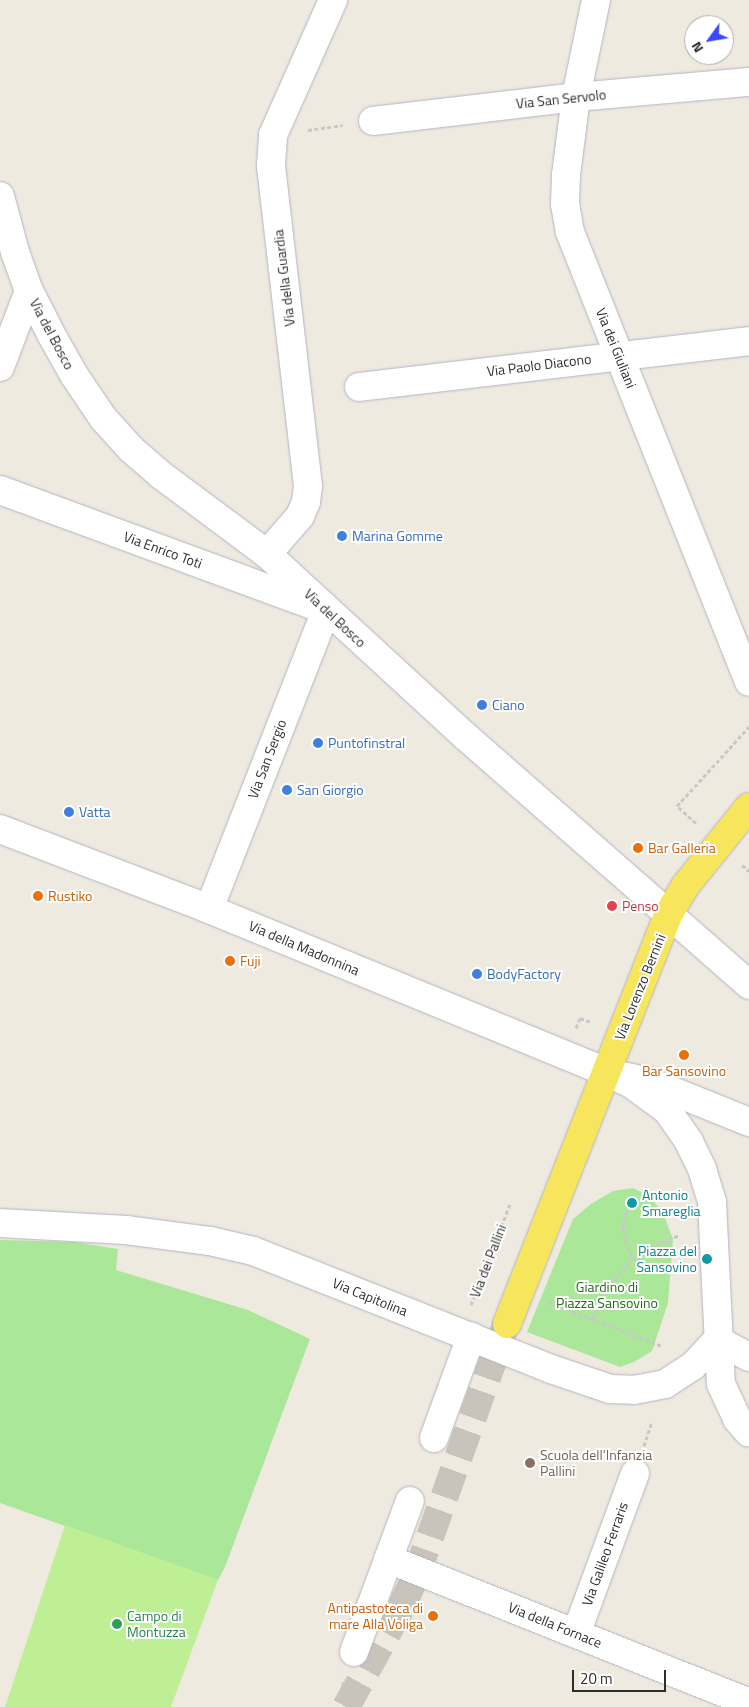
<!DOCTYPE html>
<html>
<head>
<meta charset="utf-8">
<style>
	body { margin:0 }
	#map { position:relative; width:749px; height:1707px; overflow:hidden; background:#efeadf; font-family:"Titillium Web",sans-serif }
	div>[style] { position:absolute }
	.green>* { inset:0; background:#aae799 }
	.pitch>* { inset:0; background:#beef95 }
	.primary-tunnel>* { height:28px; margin-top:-14px; transform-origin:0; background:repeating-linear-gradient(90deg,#c8c4bb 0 28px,transparent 0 42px) }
	.path>* { height:3px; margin-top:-1.5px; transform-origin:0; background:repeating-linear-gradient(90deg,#c8c8c8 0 4px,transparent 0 6.5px) }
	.roads { filter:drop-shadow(0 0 1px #b3b3c1) drop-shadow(0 0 1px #b3b3c1) }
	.minor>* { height:28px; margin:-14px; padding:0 14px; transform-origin:14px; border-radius:14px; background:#fff }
	.tertiary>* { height:28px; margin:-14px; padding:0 14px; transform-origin:14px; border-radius:14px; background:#fff }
	.secondary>* { height:28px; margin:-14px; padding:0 14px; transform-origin:14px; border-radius:14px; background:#fff }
	.primary>* { height:28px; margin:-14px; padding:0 14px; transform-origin:14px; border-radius:14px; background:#f7e65b }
	.dots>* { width:14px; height:14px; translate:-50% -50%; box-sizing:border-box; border:2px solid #fff; border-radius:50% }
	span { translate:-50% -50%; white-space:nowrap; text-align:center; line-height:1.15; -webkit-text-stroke:4px #fff; paint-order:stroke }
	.street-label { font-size:14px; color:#2d2d2d }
	.shop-label { font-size:14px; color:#366cbe }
	.left { translate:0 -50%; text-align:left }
	.food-label { font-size:14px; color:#c56008 }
	.right { translate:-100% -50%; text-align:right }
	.health-label { font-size:14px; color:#be3a42 }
	.culture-label { font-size:14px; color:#0d838f }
	.park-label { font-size:14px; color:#1f6f17 }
	.education-label { font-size:14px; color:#785e54 }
	.leisure-label { font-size:14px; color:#27864d }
	.north { position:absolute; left:684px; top:15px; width:50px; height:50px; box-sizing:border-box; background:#fff; border:1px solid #ababab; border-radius:50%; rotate:238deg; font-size:14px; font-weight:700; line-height:20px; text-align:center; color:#2d2d2d }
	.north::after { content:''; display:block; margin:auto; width:18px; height:22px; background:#3b48ff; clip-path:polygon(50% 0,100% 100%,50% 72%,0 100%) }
	.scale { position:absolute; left:572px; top:1670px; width:94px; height:22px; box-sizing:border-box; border:2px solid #2d2d2d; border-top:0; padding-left:6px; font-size:15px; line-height:18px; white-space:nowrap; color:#2d2d2d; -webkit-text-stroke:4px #fff; paint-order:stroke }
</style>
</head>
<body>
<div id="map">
	<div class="green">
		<div style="clip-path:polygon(633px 1188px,651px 1197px,664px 1216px,673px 1239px,668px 1303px,652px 1351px,634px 1362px,620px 1367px,527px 1332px,573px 1219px,591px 1204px,613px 1191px)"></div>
		<div style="clip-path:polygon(0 1240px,74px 1242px,118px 1249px,116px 1270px,248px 1310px,310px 1339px,225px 1567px,218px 1580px,0 1503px)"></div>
	</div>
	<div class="pitch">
		<div style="clip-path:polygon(65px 1525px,218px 1580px,171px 1707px,5px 1707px)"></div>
	</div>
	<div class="primary-tunnel">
		<div style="left:346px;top:1707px;width:113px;rotate:-60.9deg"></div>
		<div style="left:401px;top:1608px;width:35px;rotate:-65deg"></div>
		<div style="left:416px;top:1576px;width:267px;rotate:-70.3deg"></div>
	</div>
	<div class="path">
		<div style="left:308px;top:130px;width:35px;rotate:-8deg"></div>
		<div style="left:696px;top:823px;width:25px;rotate:-138deg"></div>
		<div style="left:677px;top:806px;width:107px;rotate:-47.7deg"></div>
		<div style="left:742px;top:865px;width:9px;rotate:41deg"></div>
		<div style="left:576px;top:1028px;width:11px;rotate:-68deg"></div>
		<div style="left:580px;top:1018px;width:12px;rotate:20deg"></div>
		<div style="left:626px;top:1211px;width:16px;rotate:101deg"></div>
		<div style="left:623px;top:1227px;width:13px;rotate:81deg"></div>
		<div style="left:625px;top:1240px;width:20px;rotate:66deg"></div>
		<div style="left:548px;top:1302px;width:122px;rotate:21.1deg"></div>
		<div style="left:471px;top:1305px;width:108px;rotate:-68.9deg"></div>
		<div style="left:593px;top:1319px;width:32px;rotate:-66deg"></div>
		<div style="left:606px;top:1290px;width:42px;rotate:-49.8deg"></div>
		<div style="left:633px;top:1258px;width:20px;rotate:-33deg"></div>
		<div style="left:650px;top:1247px;width:31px;rotate:-22deg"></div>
		<div style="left:644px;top:1446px;width:26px;rotate:-72deg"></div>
		<div style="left:338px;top:1698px;width:20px;rotate:-70deg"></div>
	</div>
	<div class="roads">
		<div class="minor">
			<div style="left:596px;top:0;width:99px;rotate:101.7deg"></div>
			<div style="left:576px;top:97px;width:79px;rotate:97.3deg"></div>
			<div style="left:566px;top:175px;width:29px;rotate:92deg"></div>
			<div style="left:565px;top:204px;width:28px;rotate:80deg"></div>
			<div style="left:570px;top:232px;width:484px;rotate:68.3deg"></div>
			<div style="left:373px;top:121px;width:204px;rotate:-6.7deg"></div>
			<div style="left:576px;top:97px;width:174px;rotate:-5deg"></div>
			<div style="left:0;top:196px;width:58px;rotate:75deg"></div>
			<div style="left:15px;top:252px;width:41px;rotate:70.3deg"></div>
			<div style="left:29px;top:291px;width:48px;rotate:62.9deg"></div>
			<div style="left:51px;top:334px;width:47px;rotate:60.7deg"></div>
			<div style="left:74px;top:375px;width:52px;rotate:56deg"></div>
			<div style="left:103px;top:418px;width:42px;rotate:47.9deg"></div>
			<div style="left:131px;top:449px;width:40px;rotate:41deg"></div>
			<div style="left:161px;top:475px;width:132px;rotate:36.7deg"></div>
			<div style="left:267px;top:554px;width:269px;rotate:42.6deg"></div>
			<div style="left:465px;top:736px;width:378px;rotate:41.2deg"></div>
			<div style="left:0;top:367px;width:81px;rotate:-69.1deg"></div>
			<div style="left:359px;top:387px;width:393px;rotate:-6.7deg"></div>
			<div style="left:0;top:490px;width:336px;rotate:20.2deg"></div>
			<div style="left:267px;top:554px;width:50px;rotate:-49deg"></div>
			<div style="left:300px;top:516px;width:15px;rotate:-67deg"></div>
			<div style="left:306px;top:502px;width:16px;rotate:-83deg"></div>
			<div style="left:308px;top:486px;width:323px;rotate:-96.6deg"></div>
			<div style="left:271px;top:165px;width:30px;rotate:-86deg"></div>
			<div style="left:273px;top:135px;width:148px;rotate:-66deg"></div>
			<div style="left:209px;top:909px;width:321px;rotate:-68.6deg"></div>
			<div style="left:617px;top:1075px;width:34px;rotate:12deg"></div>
			<div style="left:650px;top:1082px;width:107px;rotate:22deg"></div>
			<div style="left:0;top:1223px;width:126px;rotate:3.2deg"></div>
			<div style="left:126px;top:1230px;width:85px;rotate:7.5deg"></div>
			<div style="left:210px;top:1241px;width:44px;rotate:13.1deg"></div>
			<div style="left:253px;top:1251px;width:321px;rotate:21.6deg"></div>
			<div style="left:551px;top:1369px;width:62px;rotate:18.7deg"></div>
			<div style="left:610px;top:1389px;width:24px;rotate:2deg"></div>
			<div style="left:634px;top:1390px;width:32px;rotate:-11deg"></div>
			<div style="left:665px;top:1384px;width:33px;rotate:-33deg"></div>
			<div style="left:693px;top:1366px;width:35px;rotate:-47deg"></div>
			<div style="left:434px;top:1438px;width:108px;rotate:-69.9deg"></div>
			<div style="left:388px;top:1559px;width:389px;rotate:21.7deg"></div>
			<div style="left:576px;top:1634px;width:171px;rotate:-69.8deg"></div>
			<div style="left:354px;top:1652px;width:161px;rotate:-69.7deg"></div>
		</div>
		<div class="tertiary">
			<div style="left:0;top:829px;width:224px;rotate:20.9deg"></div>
			<div style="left:209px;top:909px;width:429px;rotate:22.3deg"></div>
		</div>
		<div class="secondary">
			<div style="left:606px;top:1072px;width:26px;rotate:25deg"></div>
			<div style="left:630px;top:1083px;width:46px;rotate:36.1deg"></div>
			<div style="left:667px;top:1110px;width:39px;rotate:55deg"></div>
			<div style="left:689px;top:1142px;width:30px;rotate:64deg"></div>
			<div style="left:702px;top:1169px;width:34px;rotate:73deg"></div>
			<div style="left:712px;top:1202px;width:182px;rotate:87.2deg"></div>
			<div style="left:721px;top:1384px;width:38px;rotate:65deg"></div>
			<div style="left:737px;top:1419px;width:18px;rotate:49deg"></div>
			<div style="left:717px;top:1340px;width:36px;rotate:28deg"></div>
		</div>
		<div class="primary">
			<div style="left:507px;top:1324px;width:442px;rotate:-68.5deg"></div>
			<div style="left:669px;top:913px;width:33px;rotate:-59deg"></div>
			<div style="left:686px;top:885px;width:100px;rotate:-51.1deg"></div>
		</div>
	</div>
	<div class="dots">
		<div style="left:342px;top:536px;background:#3f7fe0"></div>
		<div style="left:482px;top:705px;background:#3f7fe0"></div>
		<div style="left:318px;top:743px;background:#3f7fe0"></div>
		<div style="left:287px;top:790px;background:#3f7fe0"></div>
		<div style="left:69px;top:812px;background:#3f7fe0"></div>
		<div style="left:638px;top:848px;background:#e8710a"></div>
		<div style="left:38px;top:896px;background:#e8710a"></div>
		<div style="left:612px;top:906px;background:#e0444e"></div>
		<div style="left:230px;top:961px;background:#e8710a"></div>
		<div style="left:477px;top:974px;background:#3f7fe0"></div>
		<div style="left:684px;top:1055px;background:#e8710a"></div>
		<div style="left:632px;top:1203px;background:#0f9aa8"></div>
		<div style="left:707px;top:1259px;background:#0f9aa8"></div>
		<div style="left:530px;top:1463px;background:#8d6e63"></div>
		<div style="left:433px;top:1616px;background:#e8710a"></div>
		<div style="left:117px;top:1624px;background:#2e9e5b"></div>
	</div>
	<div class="street-label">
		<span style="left:561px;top:99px;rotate:-6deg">Via San Servolo</span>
		<span style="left:284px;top:278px;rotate:-97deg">Via della Guardia</span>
		<span style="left:52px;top:334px;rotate:62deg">Via del Bosco</span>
		<span style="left:616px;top:348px;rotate:68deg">Via dei Giuliani</span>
		<span style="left:539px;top:365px;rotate:-7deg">Via Paolo Diacono</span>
		<span style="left:163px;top:550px;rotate:20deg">Via Enrico Toti</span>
		<span style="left:335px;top:618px;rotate:43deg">Via del Bosco</span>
		<span style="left:267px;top:759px;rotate:-69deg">Via San Sergio</span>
		<span style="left:304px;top:948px;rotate:23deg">Via della Madonnina</span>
		<span style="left:640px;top:987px;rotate:-68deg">Via Lorenzo Bernini</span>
		<span style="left:488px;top:1261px;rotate:-69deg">Via dei Pallini</span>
		<span style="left:370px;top:1297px;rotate:22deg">Via Capitolina</span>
		<span style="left:605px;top:1554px;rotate:-70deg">Via Galileo Ferraris</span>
		<span style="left:555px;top:1625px;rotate:22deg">Via della Fornace</span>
	</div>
	<div class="shop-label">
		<span class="left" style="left:352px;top:536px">Marina Gomme</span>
		<span class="left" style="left:492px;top:705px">Ciano</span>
		<span class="left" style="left:328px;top:743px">Puntofinstral</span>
		<span class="left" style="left:297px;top:790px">San Giorgio</span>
		<span class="left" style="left:79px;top:812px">Vatta</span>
		<span class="left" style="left:487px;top:974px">BodyFactory</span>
	</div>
	<div class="food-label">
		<span class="left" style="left:648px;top:848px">Bar Galleria</span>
		<span class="left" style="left:48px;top:896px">Rustiko</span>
		<span class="left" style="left:240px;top:961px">Fuji</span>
		<span style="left:684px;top:1071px">Bar Sansovino</span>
		<span class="right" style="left:423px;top:1616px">Antipastoteca di<br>mare Alla Voliga</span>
	</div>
	<div class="health-label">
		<span class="left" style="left:622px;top:906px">Penso</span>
	</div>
	<div class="culture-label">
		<span class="left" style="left:642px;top:1203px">Antonio<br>Smareglia</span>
		<span class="right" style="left:697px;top:1259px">Piazza del<br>Sansovino</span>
	</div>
	<div class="park-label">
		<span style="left:607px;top:1295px">Giardino di<br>Piazza Sansovino</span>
	</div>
	<div class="education-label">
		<span class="left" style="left:540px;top:1463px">Scuola dell'Infanzia<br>Pallini</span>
	</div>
	<div class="leisure-label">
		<span class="left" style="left:127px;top:1624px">Campo di<br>Montuzza</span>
	</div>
	<div class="north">N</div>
	<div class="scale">20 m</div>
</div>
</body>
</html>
